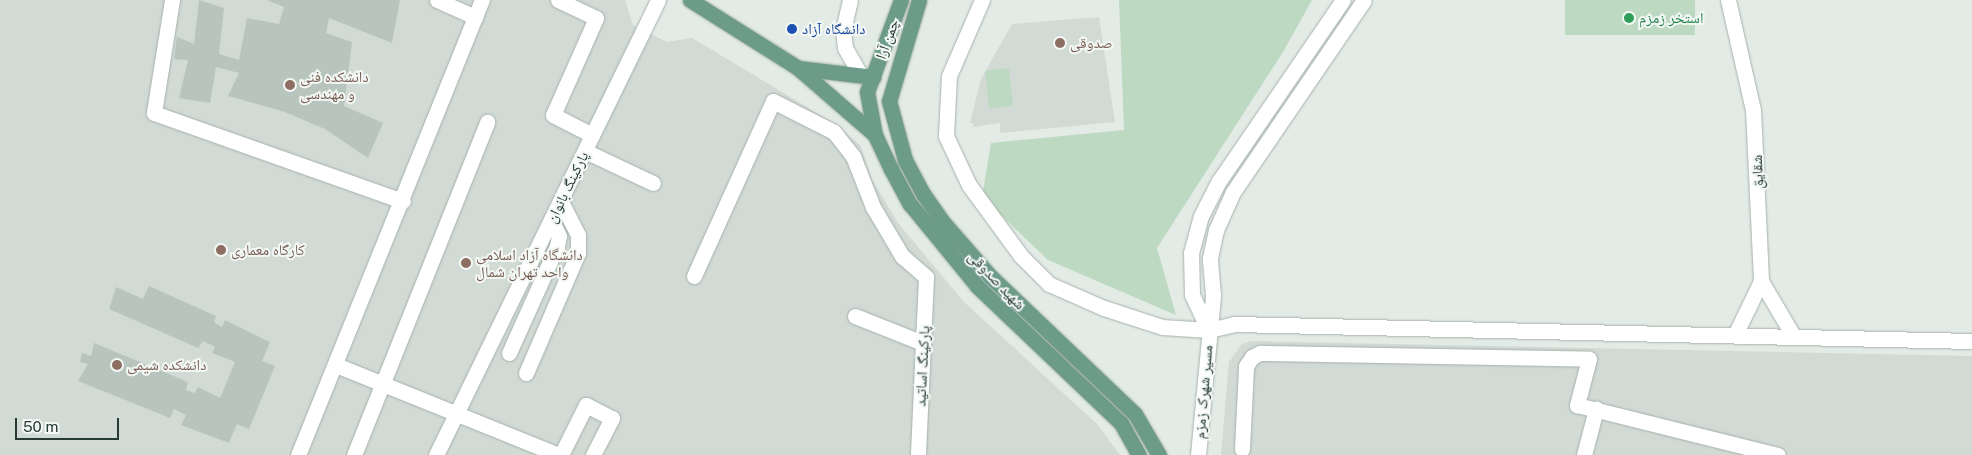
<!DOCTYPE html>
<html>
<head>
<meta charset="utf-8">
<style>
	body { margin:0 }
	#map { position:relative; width:1972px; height:455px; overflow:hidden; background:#e3ebe6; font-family:"Public Sans","Noto Naskh Arabic",sans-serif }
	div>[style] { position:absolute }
	.built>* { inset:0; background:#d1dad5 }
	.green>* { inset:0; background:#bed9c2; transform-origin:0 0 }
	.building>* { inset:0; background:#b8c5bf }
	.roads { filter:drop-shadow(0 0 1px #a6b2ac) drop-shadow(0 0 1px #a6b2ac) }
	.minor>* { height:15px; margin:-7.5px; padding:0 7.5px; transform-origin:7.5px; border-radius:7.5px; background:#fff }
	.major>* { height:15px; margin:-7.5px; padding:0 7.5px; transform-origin:7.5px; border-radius:7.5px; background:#6d9b8a }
	.dots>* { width:14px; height:14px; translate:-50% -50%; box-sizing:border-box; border:2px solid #f3f8f5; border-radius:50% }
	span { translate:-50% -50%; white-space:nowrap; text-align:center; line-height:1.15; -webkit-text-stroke:4px #f3f8f5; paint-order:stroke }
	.leisure-label { font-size:15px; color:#27864d }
	.left { translate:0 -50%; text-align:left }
	.transit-label { font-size:15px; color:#164399 }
	.street-label { font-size:15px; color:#253a32 }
	.education-label { font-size:15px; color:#785e54 }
	.scale { position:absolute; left:15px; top:418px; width:104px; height:22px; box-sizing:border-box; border:2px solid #253a32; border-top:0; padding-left:6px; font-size:15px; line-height:18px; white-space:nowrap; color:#253a32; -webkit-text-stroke:4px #f3f8f5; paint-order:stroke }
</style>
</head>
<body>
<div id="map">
	<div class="built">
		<div style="clip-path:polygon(0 0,625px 0,633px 25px,667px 42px,692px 38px,837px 125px,860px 145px,873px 181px,898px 223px,964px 302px,1097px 424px,1120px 455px,0 455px)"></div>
		<div style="clip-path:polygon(1099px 17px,1115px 122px,1000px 133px,1000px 123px,973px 127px,974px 124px,970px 123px,981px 79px,1012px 24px)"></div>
		<div style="clip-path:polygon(1251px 341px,1972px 356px,1972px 455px,1221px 455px,1229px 362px,1242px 344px)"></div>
	</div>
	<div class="green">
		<div style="clip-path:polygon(1119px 0,1312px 0,1283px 52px,1157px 248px,1176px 315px,1048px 260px,982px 197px,991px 143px,1124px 130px)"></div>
		<div style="left:1565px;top:0;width:130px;height:35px"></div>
		<div style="left:1009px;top:68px;width:38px;height:24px;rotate:84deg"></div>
	</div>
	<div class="building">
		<div style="clip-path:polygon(199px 0,224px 8px,219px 54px,239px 60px,247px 18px,279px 24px,284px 7px,267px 0,400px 0,392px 43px,329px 18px,326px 33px,352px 42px,344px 106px,383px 123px,368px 158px,325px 129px,285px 112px,228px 96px,239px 73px,216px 67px,210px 103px,179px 98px,188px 60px,174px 59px,177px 37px,194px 44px)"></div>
		<div style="clip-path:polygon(149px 286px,216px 316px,214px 322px,222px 327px,225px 320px,270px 342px,262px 361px,275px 366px,249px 429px,237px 424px,229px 443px,181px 425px,186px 415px,174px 409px,170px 418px,78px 381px,88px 364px,80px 362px,82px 353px,91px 356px,94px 343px,188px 382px,186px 390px,195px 393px,198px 387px,220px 398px,235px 362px,212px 353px,215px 347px,203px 341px,198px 348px,109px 309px,116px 287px,143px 299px)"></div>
	</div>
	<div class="roads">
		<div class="minor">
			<div style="left:172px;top:0;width:114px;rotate:99.1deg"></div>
			<div style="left:154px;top:113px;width:264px;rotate:19.5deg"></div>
			<div style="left:437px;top:0;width:42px;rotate:24.1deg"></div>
			<div style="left:558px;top:0;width:42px;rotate:25.3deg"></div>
			<div style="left:596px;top:18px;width:106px;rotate:113.9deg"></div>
			<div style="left:553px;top:115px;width:44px;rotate:27.1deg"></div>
			<div style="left:850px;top:0;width:32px;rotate:103deg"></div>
			<div style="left:843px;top:31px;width:17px;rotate:83deg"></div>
			<div style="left:845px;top:48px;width:30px;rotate:60deg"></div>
			<div style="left:982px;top:0;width:83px;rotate:113.5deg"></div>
			<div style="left:949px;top:76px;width:60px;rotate:92.9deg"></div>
			<div style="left:946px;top:136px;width:54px;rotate:64.9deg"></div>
			<div style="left:969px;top:185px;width:88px;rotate:53.8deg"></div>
			<div style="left:1021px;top:256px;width:40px;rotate:45deg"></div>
			<div style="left:1049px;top:284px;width:60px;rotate:23.6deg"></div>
			<div style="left:1104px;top:308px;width:61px;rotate:18.1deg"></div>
			<div style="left:1162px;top:327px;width:47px;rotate:3.7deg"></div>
			<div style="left:1209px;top:330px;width:26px;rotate:-13deg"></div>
			<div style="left:1234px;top:324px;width:738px;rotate:1.32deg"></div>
			<div style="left:1728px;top:0;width:113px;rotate:77.2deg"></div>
			<div style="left:1753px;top:110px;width:171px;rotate:87.3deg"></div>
			<div style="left:1761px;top:281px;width:65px;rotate:59.5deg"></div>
			<div style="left:585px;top:151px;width:75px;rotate:25.2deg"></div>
			<div style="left:694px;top:276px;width:192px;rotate:-65.7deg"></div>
			<div style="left:773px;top:101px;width:68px;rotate:26.9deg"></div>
			<div style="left:834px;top:132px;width:31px;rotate:52deg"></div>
			<div style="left:853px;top:156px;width:55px;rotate:68.6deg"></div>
			<div style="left:873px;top:207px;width:57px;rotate:59.4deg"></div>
			<div style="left:902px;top:256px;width:32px;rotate:41deg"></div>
			<div style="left:926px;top:277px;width:178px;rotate:92.6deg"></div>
			<div style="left:855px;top:316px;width:73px;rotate:21.7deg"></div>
			<div style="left:1208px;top:329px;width:38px;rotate:-115deg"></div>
			<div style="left:1192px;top:294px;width:41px;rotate:-91.4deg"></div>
			<div style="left:1191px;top:253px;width:38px;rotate:-75deg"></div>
			<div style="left:1201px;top:216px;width:39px;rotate:-63deg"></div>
			<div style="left:1219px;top:181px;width:219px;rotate:-55.6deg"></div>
			<div style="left:1735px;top:335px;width:60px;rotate:-64.3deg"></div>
			<div style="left:509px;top:353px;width:117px;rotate:-65.8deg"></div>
			<div style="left:557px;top:246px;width:10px;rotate:-79deg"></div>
			<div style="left:559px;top:236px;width:18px;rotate:-117deg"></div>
			<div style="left:336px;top:365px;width:240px;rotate:22deg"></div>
			<div style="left:526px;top:373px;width:131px;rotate:-66.6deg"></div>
			<div style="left:578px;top:253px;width:18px;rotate:-90deg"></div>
			<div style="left:578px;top:235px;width:38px;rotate:-117deg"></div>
			<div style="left:1242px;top:449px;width:83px;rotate:-87.2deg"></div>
			<div style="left:1246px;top:366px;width:11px;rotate:-56deg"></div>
			<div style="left:1252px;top:357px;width:9px;rotate:-27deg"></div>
			<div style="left:1260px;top:353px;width:329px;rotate:1deg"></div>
			<div style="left:1589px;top:359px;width:48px;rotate:104.6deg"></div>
			<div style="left:1577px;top:405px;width:207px;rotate:14deg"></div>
			<div style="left:298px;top:455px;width:491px;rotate:-68deg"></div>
			<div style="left:354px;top:455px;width:359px;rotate:-68.2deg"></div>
			<div style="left:436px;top:455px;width:506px;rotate:-63.99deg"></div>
			<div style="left:561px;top:455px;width:56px;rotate:-63.4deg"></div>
			<div style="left:586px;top:405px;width:29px;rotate:27deg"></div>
			<div style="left:612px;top:418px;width:42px;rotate:117.2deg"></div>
			<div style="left:1198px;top:455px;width:161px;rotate:-84.6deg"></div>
			<div style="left:1213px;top:295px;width:37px;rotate:-95deg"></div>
			<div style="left:1210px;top:258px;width:29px;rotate:-78deg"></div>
			<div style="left:1216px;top:230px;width:42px;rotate:-65.9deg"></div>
			<div style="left:1233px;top:192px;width:232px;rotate:-55.7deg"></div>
			<div style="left:1584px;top:455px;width:48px;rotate:-75.4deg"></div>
		</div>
		<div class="major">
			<div style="left:690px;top:0;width:128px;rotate:32.2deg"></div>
			<div style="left:798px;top:68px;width:102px;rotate:41deg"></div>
			<div style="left:901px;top:0;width:98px;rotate:110.3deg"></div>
			<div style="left:867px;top:92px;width:44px;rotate:79.5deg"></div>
			<div style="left:875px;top:135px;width:38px;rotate:65deg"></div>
			<div style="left:891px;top:169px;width:40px;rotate:62deg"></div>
			<div style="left:910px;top:204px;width:106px;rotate:50.7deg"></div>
			<div style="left:977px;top:286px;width:199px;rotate:43.6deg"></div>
			<div style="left:1121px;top:423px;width:37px;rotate:61deg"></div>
			<div style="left:919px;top:0;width:105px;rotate:106.5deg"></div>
			<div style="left:889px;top:101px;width:61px;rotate:74.8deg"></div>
			<div style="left:905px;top:160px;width:40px;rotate:62deg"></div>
			<div style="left:924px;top:195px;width:33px;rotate:55deg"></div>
			<div style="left:943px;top:222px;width:72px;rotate:49deg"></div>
			<div style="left:990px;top:276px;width:200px;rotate:43.6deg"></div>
			<div style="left:1135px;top:414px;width:48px;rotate:59.7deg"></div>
			<div style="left:798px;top:68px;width:76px;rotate:6.8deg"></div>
		</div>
	</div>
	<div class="dots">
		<div style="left:1629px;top:18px;background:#2e9e5b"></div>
		<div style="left:792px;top:29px;background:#1a4fb4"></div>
		<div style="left:1060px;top:43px;background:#8d6e63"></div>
		<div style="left:290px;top:85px;background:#8d6e63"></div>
		<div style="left:221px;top:250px;background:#8d6e63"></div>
		<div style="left:466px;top:263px;background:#8d6e63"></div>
		<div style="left:117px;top:365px;background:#8d6e63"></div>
	</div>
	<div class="leisure-label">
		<span class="left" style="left:1639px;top:18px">استخر زمزم</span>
	</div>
	<div class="transit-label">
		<span class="left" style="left:802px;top:29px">دانشگاه آزاد</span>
	</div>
	<div class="street-label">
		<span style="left:887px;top:39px;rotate:-70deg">چمن آرا</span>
		<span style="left:1757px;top:172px;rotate:-92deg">شقایق</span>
		<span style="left:567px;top:187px;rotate:-64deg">پارکینگ بانوان</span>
		<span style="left:997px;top:280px;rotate:46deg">شهید صدوقی</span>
		<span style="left:922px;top:366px;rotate:-87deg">پارکینگ اساتید</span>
		<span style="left:1203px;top:392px;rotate:-85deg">مسیر شهرک زمزم</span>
	</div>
	<div class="education-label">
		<span class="left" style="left:1070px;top:43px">صدوقی</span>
		<span class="left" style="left:300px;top:85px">دانشکده فنی<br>و مهندسی</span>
		<span class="left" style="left:231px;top:250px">کارگاه معماری</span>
		<span class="left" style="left:476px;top:263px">دانشگاه آزاد اسلامی<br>واحد تهران شمال</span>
		<span class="left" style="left:127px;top:365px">دانشکده شیمی</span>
	</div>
	<div class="scale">50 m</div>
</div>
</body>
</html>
